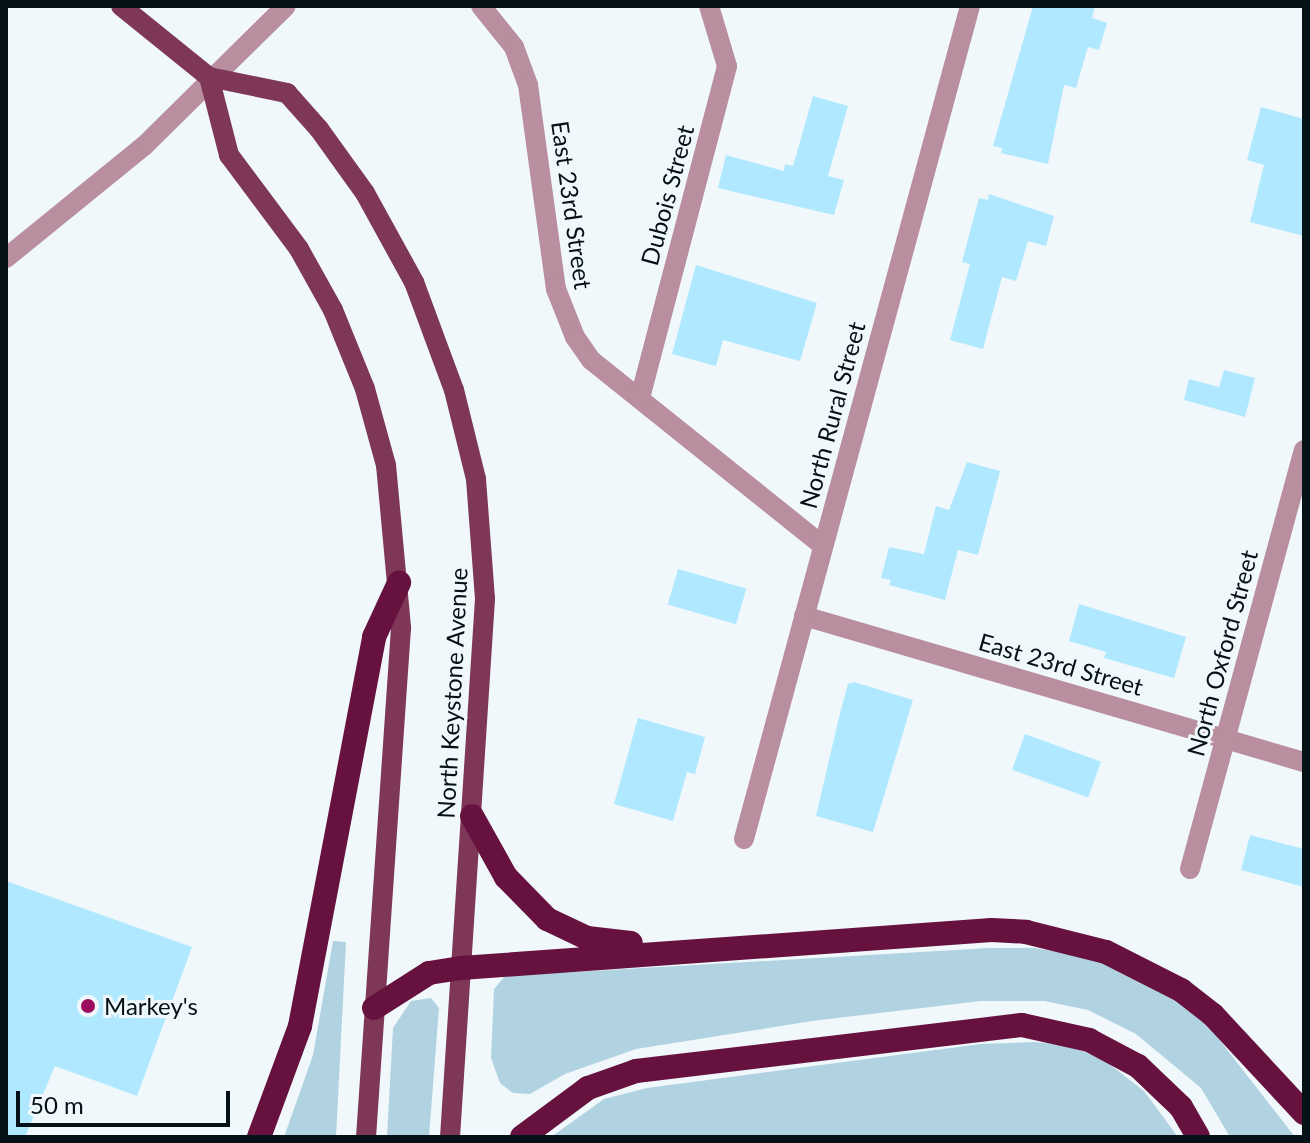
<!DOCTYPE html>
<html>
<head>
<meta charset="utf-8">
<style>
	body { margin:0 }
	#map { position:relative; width:1310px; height:1143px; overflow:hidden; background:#f0f8fb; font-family:Lato,sans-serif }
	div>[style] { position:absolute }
	.green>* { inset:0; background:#b1d3e1 }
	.building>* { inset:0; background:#b0e9ff; transform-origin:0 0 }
	.minor>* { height:20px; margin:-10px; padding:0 10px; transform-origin:10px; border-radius:10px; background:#b98e9f }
	.major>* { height:20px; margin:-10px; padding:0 10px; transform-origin:10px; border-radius:10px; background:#7e3757 }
	.highway>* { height:24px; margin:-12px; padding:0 12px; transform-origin:12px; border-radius:12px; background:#67113f }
	.dots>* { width:22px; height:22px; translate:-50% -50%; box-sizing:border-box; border:4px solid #f0f8fb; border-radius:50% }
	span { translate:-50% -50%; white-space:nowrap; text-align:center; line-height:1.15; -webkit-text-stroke:6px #f0f8fb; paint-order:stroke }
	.street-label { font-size:24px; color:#041217 }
	.poi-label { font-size:24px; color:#041217 }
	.left { translate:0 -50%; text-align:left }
	.frame { position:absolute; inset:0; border:8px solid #041217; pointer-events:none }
	.scale { position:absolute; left:16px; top:1091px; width:214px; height:36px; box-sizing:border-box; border:4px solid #041217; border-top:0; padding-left:10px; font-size:24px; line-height:28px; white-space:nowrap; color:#041217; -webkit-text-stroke:6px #f0f8fb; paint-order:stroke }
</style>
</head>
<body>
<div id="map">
	<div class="green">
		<div style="clip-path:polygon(333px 941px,346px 942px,336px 1137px,284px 1137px,313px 1055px)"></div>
		<div style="clip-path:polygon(989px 948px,1035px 948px,1088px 957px,1133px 974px,1179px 1002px,1211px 1029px,1295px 1137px,1230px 1137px,1201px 1088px,1136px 1034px,1088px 1010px,1044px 1001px,981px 1001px,812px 1021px,636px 1049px,565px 1074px,530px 1094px,513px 1093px,500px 1083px,491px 1058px,494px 989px,505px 976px)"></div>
		<div style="clip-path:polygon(431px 998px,439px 1008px,429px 1137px,387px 1137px,393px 1028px,411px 1001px)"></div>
		<div style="clip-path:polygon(1035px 1042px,1068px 1045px,1104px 1060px,1144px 1091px,1178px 1137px,551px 1137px,604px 1099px,647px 1088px,981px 1044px)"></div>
	</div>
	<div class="building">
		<div style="clip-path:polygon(1033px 6px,1095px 6px,1092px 18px,1107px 23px,1099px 50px,1088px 47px,1076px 88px,1064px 85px,1048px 164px,1001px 153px,1002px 148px,993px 146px)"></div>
		<div style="clip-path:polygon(813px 96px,848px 106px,828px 176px,844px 180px,834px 215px,718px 188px,726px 155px,784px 171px,785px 164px,793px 166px)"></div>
		<div style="clip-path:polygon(1261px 107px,1304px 119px,1304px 236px,1250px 222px,1264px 165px,1247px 160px)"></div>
		<div style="clip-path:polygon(989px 194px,1054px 216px,1046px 246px,1028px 241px,1016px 281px,1002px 277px,983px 349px,950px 340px,970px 264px,962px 262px,972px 224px,979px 198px,988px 200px)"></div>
		<div style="clip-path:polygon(696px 265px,817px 303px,800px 361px,723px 340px,716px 366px,672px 354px)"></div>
		<div style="clip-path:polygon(1224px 370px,1255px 378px,1245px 417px,1184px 400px,1189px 379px,1219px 387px)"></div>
		<div style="clip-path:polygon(967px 462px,1000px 471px,978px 555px,958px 550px,945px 600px,889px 585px,891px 580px,881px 578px,889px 547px,924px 554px,936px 506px,949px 510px)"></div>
		<div style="left:678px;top:569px;width:71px;height:37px;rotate:16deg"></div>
		<div style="clip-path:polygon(1079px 604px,1186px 637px,1174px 678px,1104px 658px,1106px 652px,1069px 641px)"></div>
		<div style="clip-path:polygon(854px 682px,913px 700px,873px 832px,816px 816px,840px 713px,848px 684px)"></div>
		<div style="clip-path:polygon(638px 718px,705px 737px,695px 774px,687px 772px,673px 821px,614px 804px)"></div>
		<div style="left:1025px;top:734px;width:81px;height:38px;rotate:20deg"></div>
		<div style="clip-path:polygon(1250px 835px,1304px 849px,1304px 887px,1241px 870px)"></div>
		<div style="clip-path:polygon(6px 881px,192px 947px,137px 1096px,55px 1066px,25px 1137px,6px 1137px)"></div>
	</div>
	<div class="minor">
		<div style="left:481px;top:6px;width:53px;rotate:51.2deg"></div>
		<div style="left:514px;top:47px;width:40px;rotate:69.8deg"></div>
		<div style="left:528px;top:85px;width:206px;rotate:82.2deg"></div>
		<div style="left:556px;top:289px;width:52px;rotate:68.4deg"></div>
		<div style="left:575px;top:337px;width:28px;rotate:55deg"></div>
		<div style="left:591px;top:360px;width:297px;rotate:38.7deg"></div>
		<div style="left:6px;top:258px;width:178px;rotate:-39.1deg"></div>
		<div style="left:144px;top:146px;width:199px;rotate:-44.6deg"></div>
		<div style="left:640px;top:398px;width:343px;rotate:-75.3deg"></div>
		<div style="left:727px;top:66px;width:63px;rotate:-106.7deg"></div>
		<div style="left:804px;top:616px;width:521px;rotate:16.28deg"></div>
		<div style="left:744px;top:839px;width:863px;rotate:-74.82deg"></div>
		<div style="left:1190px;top:869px;width:434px;rotate:-74.8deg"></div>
	</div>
	<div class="major">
		<div style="left:121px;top:6px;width:113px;rotate:38.9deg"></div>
		<div style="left:209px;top:77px;width:80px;rotate:11.6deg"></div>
		<div style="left:287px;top:93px;width:48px;rotate:48.4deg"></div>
		<div style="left:319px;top:129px;width:79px;rotate:54.3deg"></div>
		<div style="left:365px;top:193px;width:102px;rotate:61.2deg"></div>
		<div style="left:414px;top:282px;width:115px;rotate:69.7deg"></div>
		<div style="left:454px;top:390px;width:92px;rotate:76.1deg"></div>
		<div style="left:476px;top:479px;width:120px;rotate:85.7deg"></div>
		<div style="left:485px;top:599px;width:539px;rotate:93.72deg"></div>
		<div style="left:209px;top:77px;width:81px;rotate:75.6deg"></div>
		<div style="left:229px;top:155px;width:117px;rotate:53.3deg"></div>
		<div style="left:299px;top:249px;width:70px;rotate:60.9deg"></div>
		<div style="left:333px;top:310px;width:85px;rotate:67.9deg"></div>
		<div style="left:365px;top:389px;width:79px;rotate:74.6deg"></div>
		<div style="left:386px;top:465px;width:164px;rotate:84.7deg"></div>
		<div style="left:401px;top:628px;width:510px;rotate:93.93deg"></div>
	</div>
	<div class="highway">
		<div style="left:472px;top:816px;width:70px;rotate:60.9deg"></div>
		<div style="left:506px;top:877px;width:59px;rotate:45.7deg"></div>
		<div style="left:547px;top:919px;width:44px;rotate:25.4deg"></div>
		<div style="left:587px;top:938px;width:44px;rotate:6.5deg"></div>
		<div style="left:374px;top:1008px;width:65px;rotate:-32.5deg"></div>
		<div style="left:429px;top:973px;width:32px;rotate:-9deg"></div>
		<div style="left:461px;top:968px;width:532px;rotate:-4.09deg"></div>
		<div style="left:992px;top:930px;width:34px;rotate:3deg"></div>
		<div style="left:1026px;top:932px;width:82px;rotate:14deg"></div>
		<div style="left:1106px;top:952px;width:84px;rotate:26.9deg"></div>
		<div style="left:1181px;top:990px;width:41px;rotate:38deg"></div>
		<div style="left:1213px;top:1015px;width:134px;rotate:47.1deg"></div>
		<div style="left:259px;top:1137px;width:118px;rotate:-69.7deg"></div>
		<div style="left:300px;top:1026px;width:396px;rotate:-79.2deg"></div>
		<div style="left:374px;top:637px;width:60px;rotate:-65.2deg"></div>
		<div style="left:522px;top:1137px;width:82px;rotate:-36.6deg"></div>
		<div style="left:588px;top:1088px;width:51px;rotate:-19.5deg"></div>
		<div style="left:636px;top:1071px;width:389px;rotate:-6.8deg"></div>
		<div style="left:1022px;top:1025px;width:69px;rotate:12.6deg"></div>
		<div style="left:1089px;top:1040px;width:55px;rotate:28deg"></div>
		<div style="left:1138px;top:1066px;width:59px;rotate:43.6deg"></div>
		<div style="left:1181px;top:1107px;width:34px;rotate:60deg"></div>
	</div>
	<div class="dots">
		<div style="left:88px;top:1006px;background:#9b0e5e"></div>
	</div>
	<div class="street-label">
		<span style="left:667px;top:195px;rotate:-75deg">Dubois Street</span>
		<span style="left:572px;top:205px;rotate:82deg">East 23rd Street</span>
		<span style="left:832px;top:415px;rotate:-75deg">North Rural Street</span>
		<span style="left:1222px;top:653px;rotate:-75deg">North Oxford Street</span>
		<span style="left:1061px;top:664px;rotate:16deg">East 23rd Street</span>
		<span style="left:452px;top:693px;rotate:-87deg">North Keystone Avenue</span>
	</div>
	<div class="poi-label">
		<span class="left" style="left:104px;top:1006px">Markey's</span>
	</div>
	<div class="frame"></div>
	<div class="scale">50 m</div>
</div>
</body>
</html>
